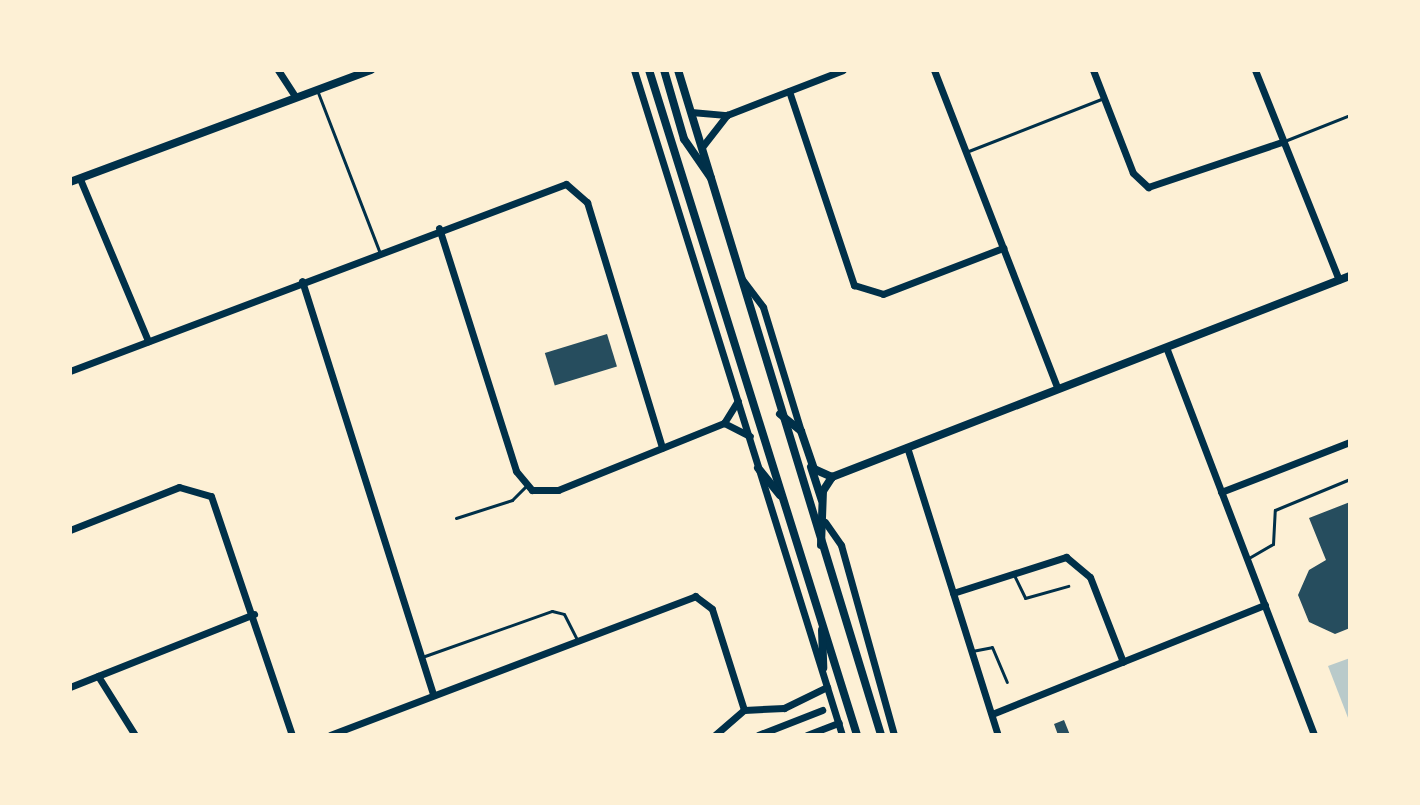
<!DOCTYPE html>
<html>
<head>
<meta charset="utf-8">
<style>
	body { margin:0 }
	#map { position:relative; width:1420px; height:805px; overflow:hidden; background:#fdf0d5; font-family:"DM Sans",sans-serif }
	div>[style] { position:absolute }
	.green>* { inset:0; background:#b9caca }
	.building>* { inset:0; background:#264d5e; transform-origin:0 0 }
	.service>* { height:3px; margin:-1.5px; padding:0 1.5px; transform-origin:1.5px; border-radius:1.5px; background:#003049 }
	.minor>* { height:7px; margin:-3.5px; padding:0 3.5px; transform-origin:3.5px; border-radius:3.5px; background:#003049 }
	.tertiary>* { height:8px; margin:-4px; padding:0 4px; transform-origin:4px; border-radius:4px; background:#003049 }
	span { translate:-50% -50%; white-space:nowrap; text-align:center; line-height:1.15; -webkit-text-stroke:7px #fdf0d5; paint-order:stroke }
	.frame { position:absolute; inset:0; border:72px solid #fdf0d5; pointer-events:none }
</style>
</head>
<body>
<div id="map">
	<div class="green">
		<div style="clip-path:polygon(1350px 658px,1350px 723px,1328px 666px)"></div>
	</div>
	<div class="building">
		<div style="left:607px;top:334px;width:34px;height:65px;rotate:73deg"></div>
		<div style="clip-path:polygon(1350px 502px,1350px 628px,1335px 634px,1309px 622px,1298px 595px,1309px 570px,1326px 560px,1309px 518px)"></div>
		<div style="clip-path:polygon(1064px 720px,1070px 735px,1058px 735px,1054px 724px)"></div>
	</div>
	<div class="service">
		<div style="left:317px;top:90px;width:173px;rotate:68.9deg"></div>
		<div style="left:1287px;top:140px;width:68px;rotate:-21.6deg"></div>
		<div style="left:966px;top:152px;width:148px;rotate:-21.4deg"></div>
		<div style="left:456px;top:518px;width:59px;rotate:-17.8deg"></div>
		<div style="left:512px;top:500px;width:20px;rotate:-45deg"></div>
		<div style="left:1247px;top:559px;width:30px;rotate:-30deg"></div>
		<div style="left:1273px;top:544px;width:34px;rotate:-87deg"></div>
		<div style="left:1275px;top:510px;width:81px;rotate:-22.5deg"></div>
		<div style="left:1014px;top:575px;width:25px;rotate:64deg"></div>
		<div style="left:1025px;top:598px;width:45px;rotate:-15.6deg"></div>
		<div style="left:972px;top:651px;width:20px;rotate:-11deg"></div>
		<div style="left:992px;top:647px;width:38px;rotate:67deg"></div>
		<div style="left:422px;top:657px;width:138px;rotate:-19.5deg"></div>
		<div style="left:552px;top:611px;width:12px;rotate:14deg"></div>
		<div style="left:564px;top:614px;width:29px;rotate:63deg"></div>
	</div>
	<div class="minor">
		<div style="left:278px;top:70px;width:30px;rotate:57deg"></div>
		<div style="left:634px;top:70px;width:697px;rotate:72.63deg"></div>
		<div style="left:934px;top:70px;width:342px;rotate:68.8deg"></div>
		<div style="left:1093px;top:70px;width:110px;rotate:68.8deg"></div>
		<div style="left:1133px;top:173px;width:21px;rotate:43deg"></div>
		<div style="left:1148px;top:187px;width:141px;rotate:-18.6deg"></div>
		<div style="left:1255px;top:70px;width:226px;rotate:68.2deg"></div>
		<div style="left:789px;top:91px;width:205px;rotate:71.5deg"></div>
		<div style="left:854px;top:285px;width:30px;rotate:17deg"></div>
		<div style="left:883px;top:294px;width:129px;rotate:-21deg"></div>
		<div style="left:691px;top:112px;width:36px;rotate:5deg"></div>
		<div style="left:727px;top:115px;width:124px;rotate:-21.2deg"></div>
		<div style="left:702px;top:147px;width:41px;rotate:-52deg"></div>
		<div style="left:80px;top:179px;width:176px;rotate:67.2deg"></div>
		<div style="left:439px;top:228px;width:255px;rotate:72.4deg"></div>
		<div style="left:516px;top:471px;width:25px;rotate:50deg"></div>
		<div style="left:532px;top:490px;width:26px"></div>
		<div style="left:558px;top:490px;width:179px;rotate:-22deg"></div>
		<div style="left:724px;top:423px;width:26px;rotate:-58deg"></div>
		<div style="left:742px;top:279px;width:35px;rotate:53deg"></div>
		<div style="left:763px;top:307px;width:130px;rotate:73deg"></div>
		<div style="left:302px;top:281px;width:434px;rotate:72.4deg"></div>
		<div style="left:1166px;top:347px;width:415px;rotate:69.1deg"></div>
		<div style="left:70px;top:371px;width:530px;rotate:-20.66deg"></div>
		<div style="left:566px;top:184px;width:28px;rotate:41deg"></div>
		<div style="left:587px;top:202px;width:257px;rotate:73deg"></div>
		<div style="left:724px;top:423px;width:29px;rotate:27deg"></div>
		<div style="left:907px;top:447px;width:302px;rotate:72.5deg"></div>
		<div style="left:1221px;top:492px;width:138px;rotate:-21.2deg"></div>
		<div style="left:825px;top:522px;width:28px;rotate:55deg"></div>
		<div style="left:841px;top:545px;width:197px;rotate:74.4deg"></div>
		<div style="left:70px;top:530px;width:117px;rotate:-21.5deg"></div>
		<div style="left:179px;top:487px;width:33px;rotate:16deg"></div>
		<div style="left:211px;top:496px;width:252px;rotate:71.3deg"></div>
		<div style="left:953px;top:593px;width:119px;rotate:-17.7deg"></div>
		<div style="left:1066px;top:557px;width:31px;rotate:40deg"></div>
		<div style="left:1090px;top:577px;width:91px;rotate:68.8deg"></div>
		<div style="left:98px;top:676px;width:70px;rotate:57.9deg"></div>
		<div style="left:70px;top:687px;width:198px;rotate:-21.6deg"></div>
		<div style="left:992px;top:714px;width:294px;rotate:-21.8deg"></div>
		<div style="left:330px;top:735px;width:391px;rotate:-20.8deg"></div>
		<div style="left:695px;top:596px;width:21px;rotate:37deg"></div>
		<div style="left:712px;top:609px;width:106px;rotate:72.4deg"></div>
		<div style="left:715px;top:735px;width:38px;rotate:-41deg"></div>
		<div style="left:744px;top:710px;width:40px;rotate:-2.9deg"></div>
		<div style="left:784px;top:708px;width:48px;rotate:-26deg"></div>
		<div style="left:758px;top:735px;width:69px;rotate:-21.3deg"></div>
		<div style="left:807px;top:735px;width:34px;rotate:-21deg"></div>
	</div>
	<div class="tertiary">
		<div style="left:649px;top:70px;width:697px;rotate:72.63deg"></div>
		<div style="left:664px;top:70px;width:72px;rotate:73.8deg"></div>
		<div style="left:684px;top:139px;width:47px;rotate:55.3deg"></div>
		<div style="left:678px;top:70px;width:695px;rotate:73.02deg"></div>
		<div style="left:70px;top:182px;width:321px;rotate:-20.4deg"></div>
		<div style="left:780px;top:414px;width:27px;rotate:39deg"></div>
		<div style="left:801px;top:431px;width:40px;rotate:71.1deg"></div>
		<div style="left:814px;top:469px;width:20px;rotate:24deg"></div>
		<div style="left:811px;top:467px;width:35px;rotate:72deg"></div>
		<div style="left:758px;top:468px;width:35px;rotate:51deg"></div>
		<div style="left:821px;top:545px;width:54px;rotate:-87.9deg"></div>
		<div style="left:823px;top:491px;width:17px;rotate:-57deg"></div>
		<div style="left:832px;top:477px;width:556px;rotate:-21.21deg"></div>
		<div style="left:822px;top:630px;width:38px;rotate:88deg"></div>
	</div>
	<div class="frame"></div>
</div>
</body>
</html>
